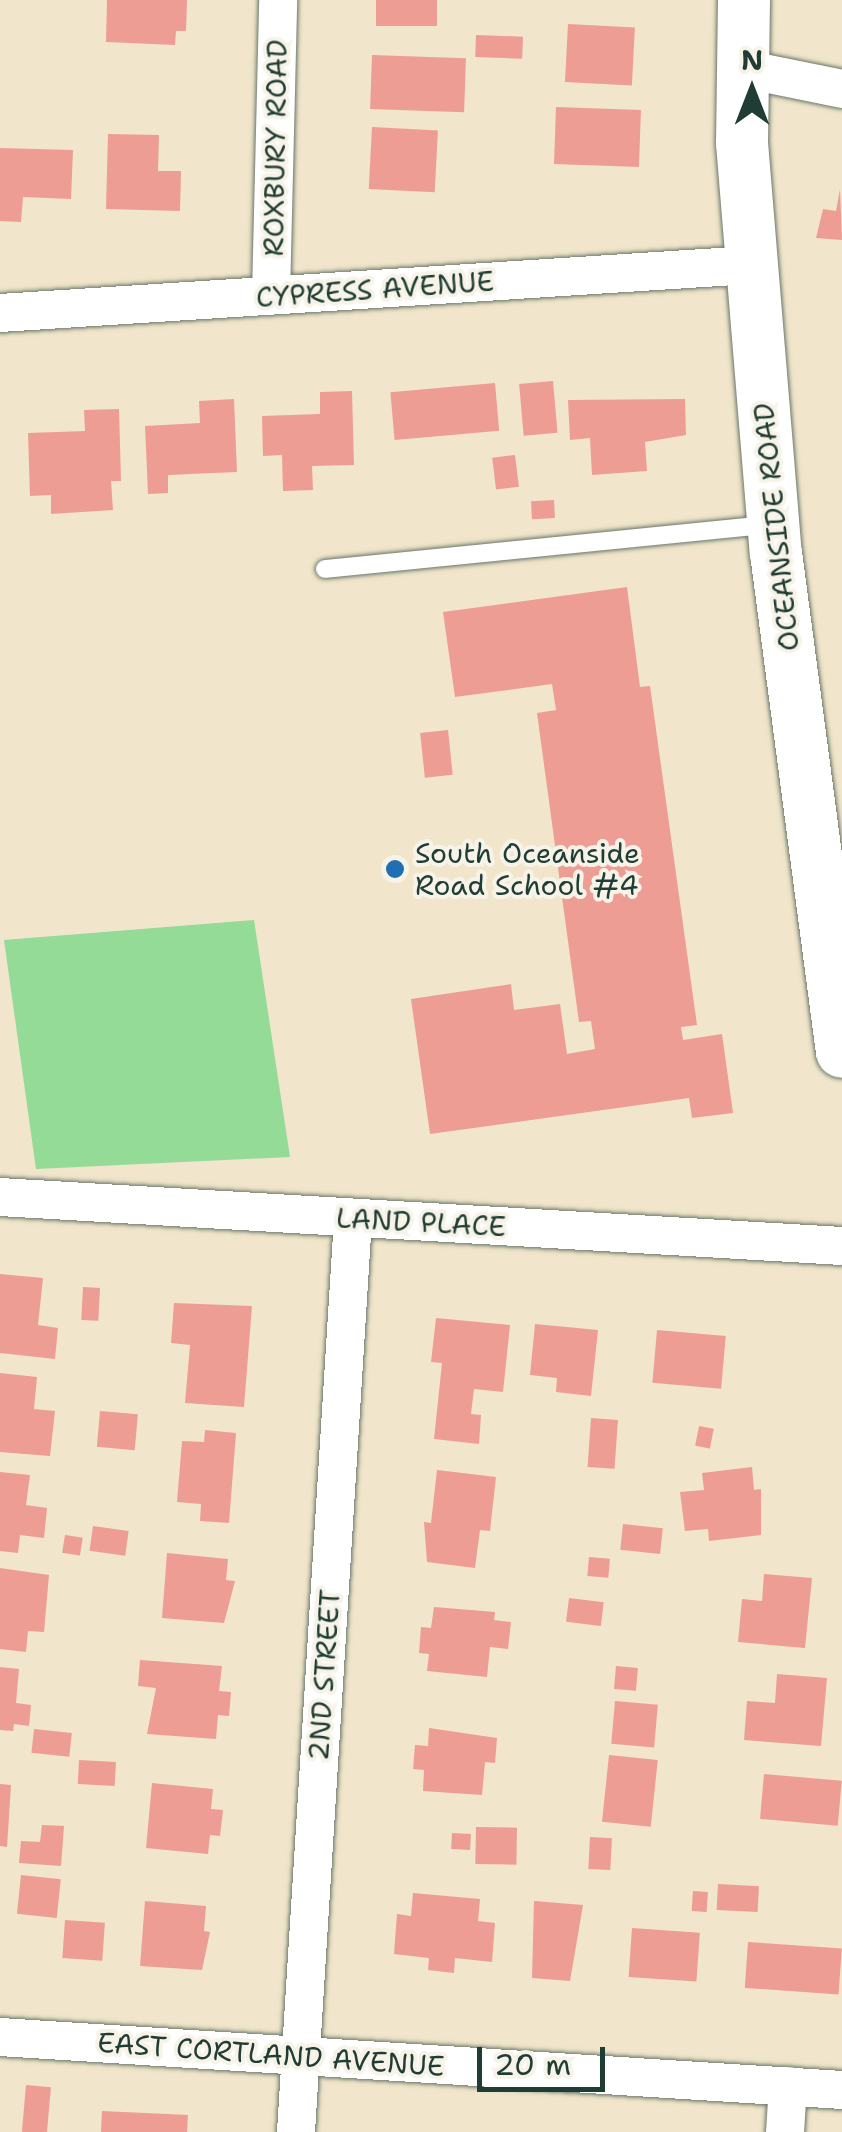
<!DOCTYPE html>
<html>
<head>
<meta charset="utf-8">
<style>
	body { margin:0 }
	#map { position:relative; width:842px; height:2132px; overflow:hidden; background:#f1e5cb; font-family:"Shantell Sans",sans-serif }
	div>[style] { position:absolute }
	.green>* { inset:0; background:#93db96 }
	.building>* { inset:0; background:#ee9d95; transform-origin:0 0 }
	.roads { filter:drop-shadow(0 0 2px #687869) drop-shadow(0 0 2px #687869) }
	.lane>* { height:18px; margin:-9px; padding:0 9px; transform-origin:9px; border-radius:9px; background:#fff }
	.street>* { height:38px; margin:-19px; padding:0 19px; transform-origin:19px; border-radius:19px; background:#fff }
	.secondary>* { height:52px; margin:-26px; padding:0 26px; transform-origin:26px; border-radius:26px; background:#fff }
	.dots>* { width:28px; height:28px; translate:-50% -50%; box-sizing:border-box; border:5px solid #f7f3e8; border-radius:50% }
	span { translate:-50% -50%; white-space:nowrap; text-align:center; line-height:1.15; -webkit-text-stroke:8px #f7f3e8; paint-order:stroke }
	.street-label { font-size:28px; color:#1f3d34 }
	.poi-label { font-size:28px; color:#1f3d34 }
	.left { translate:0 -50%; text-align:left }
	.north { position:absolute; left:702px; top:40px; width:100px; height:100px; -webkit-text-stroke:8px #f7f3e8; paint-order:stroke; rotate:0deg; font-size:28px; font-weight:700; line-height:40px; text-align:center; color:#1f3d34 }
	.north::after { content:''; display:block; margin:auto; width:35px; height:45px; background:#1f3d34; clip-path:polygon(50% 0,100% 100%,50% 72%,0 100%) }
	.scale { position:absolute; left:477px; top:2047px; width:128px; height:45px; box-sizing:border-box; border:5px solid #1f3d34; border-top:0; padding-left:12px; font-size:30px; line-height:35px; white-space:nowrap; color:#1f3d34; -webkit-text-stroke:8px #f7f3e8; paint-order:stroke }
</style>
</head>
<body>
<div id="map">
	<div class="green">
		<div style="clip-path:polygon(254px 920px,290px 1157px,36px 1169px,4px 940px)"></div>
	</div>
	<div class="building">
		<div style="clip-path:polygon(107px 0,187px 0,186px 31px,176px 31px,175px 45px,106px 42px)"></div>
		<div style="left:376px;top:0;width:61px;height:26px"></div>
		<div style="left:568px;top:24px;width:67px;height:58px;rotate:3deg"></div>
		<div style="left:476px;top:35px;width:47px;height:22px;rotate:2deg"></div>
		<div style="left:372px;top:55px;width:94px;height:54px;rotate:2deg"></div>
		<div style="left:556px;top:107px;width:85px;height:57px;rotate:2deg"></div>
		<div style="left:372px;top:127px;width:66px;height:62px;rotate:3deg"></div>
		<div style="clip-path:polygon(108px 134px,159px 135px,158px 171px,181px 171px,180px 211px,106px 209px)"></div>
		<div style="clip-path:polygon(0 148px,73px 150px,71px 199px,23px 197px,21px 222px,0 221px)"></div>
		<div style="clip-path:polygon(840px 189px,842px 240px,816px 238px,823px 209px,836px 211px)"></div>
		<div style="left:553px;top:381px;width:52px;height:34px;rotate:85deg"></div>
		<div style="left:495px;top:383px;width:48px;height:105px;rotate:85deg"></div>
		<div style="clip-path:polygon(352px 391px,354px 465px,312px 466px,313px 490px,283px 491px,282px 455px,263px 456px,262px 416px,320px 414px,320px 392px)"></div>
		<div style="clip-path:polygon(234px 399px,237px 472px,168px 475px,168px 493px,148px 494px,145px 426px,200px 423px,199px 401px)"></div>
		<div style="clip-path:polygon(685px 399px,686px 435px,645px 442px,647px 471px,592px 475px,590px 438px,570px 440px,568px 400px)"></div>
		<div style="clip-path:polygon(119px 409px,121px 481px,111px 481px,113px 510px,51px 514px,51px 495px,30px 496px,28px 433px,85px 431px,84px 410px)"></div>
		<div style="left:515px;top:455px;width:32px;height:23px;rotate:83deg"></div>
		<div style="left:554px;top:500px;width:18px;height:23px;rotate:87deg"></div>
		<div style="clip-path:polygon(627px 587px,640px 687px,650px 686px,697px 1025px,681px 1027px,683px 1040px,722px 1034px,733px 1113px,692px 1118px,689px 1098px,430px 1134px,411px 999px,511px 984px,514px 1010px,560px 1004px,567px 1054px,595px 1049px,591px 1021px,579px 1022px,537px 713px,556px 710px,552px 684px,455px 697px,443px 612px)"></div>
		<div style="left:448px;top:730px;width:45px;height:28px;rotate:84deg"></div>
		<div style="clip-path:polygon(0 1274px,43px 1278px,38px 1325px,58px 1328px,55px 1359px,0 1353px)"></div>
		<div style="left:83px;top:1287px;width:17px;height:33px;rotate:3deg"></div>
		<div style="clip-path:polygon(174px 1303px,252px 1306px,244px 1407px,185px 1403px,190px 1345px,171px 1343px)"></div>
		<div style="clip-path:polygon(436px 1318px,510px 1325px,503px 1392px,474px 1389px,471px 1414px,481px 1415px,479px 1444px,434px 1439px,442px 1363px,431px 1362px)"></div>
		<div style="clip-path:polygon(535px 1324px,598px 1330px,591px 1396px,556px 1392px,557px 1378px,530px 1375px)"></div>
		<div style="left:657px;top:1330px;width:69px;height:53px;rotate:5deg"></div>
		<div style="clip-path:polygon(0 1373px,37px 1377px,34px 1409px,55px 1411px,50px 1456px,0 1452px)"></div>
		<div style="left:100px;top:1411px;width:38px;height:36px;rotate:5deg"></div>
		<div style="left:591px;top:1418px;width:27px;height:49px;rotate:4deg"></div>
		<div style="left:699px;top:1426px;width:15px;height:20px;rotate:11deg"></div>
		<div style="clip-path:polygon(205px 1430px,236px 1433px,229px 1523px,200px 1521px,201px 1504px,177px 1502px,182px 1441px,204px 1442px)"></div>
		<div style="clip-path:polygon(752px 1467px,754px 1490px,761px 1489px,761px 1535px,709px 1541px,708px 1529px,685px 1531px,680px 1492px,704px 1490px,702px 1473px)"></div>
		<div style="clip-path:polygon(437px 1470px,496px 1477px,490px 1531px,480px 1530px,475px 1568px,427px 1562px,424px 1522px,431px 1523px)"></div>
		<div style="clip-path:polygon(0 1472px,30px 1475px,26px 1505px,47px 1508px,44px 1538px,20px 1535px,18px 1553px,0 1551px)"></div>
		<div style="left:623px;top:1524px;width:40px;height:26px;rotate:6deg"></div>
		<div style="left:93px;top:1526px;width:36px;height:25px;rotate:8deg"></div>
		<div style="left:65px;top:1535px;width:18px;height:18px;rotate:9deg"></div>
		<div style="clip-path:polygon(167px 1553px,228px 1559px,226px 1580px,235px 1581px,224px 1623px,162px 1618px)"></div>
		<div style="left:589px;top:1557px;width:21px;height:19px;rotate:5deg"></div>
		<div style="clip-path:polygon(0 1568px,49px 1575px,44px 1632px,28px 1631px,26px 1652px,0 1649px)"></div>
		<div style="clip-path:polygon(764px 1574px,812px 1578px,805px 1648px,738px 1642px,742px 1599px,762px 1601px)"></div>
		<div style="left:569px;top:1598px;width:35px;height:24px;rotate:7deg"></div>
		<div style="clip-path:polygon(434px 1607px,495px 1612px,494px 1620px,511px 1622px,508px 1649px,490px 1647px,487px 1677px,427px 1671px,429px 1654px,419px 1653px,421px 1627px,431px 1628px)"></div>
		<div style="clip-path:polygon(140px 1660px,222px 1666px,219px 1691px,231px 1692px,229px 1716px,218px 1715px,216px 1739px,147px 1734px,156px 1688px,138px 1686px)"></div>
		<div style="left:616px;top:1666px;width:22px;height:23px;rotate:5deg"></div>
		<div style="clip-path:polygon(0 1667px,19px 1669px,16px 1703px,31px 1705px,29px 1726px,14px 1724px,13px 1731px,0 1730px)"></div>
		<div style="clip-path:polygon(777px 1674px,827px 1678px,821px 1746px,744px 1740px,747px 1701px,775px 1703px)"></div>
		<div style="left:615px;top:1701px;width:43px;height:43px;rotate:5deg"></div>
		<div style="clip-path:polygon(429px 1728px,497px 1738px,495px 1763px,485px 1762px,482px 1795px,423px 1791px,424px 1770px,413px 1769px,415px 1745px,428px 1746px)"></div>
		<div style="left:34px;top:1729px;width:38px;height:24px;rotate:6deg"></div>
		<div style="left:609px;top:1755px;width:49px;height:67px;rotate:6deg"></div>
		<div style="left:79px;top:1760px;width:37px;height:24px;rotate:3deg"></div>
		<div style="left:764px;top:1774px;width:78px;height:45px;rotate:5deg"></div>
		<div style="clip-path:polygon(152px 1783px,213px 1789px,211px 1809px,223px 1810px,220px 1836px,210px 1835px,208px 1854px,146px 1848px)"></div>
		<div style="clip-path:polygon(0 1784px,11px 1785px,7px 1847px,0 1846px)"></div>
		<div style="clip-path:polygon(42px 1825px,64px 1826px,61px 1866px,19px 1863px,21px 1841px,40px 1842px)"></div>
		<div style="left:476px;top:1827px;width:41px;height:37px;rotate:1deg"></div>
		<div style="left:452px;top:1833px;width:19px;height:16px;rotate:3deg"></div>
		<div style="left:590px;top:1837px;width:22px;height:32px;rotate:3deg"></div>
		<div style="left:21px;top:1875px;width:40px;height:39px;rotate:6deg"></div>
		<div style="left:718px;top:1884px;width:41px;height:26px;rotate:3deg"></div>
		<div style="left:693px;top:1891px;width:15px;height:20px;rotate:4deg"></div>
		<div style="clip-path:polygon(413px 1893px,480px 1899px,478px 1921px,495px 1923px,492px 1962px,455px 1958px,454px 1973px,428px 1970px,429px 1958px,394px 1954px,397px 1914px,411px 1916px)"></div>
		<div style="clip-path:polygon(145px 1901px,206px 1906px,204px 1931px,210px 1932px,202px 1970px,140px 1966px)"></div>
		<div style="clip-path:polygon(534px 1901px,583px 1905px,570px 1981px,532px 1978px)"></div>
		<div style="left:65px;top:1920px;width:40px;height:38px;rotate:4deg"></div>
		<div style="left:632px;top:1928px;width:68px;height:49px;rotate:4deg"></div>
		<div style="left:748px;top:1942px;width:94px;height:46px;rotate:4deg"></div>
		<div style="left:26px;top:2085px;width:25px;height:47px;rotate:5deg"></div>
		<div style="clip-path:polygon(102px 2111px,188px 2115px,187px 2132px,101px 2132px)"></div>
	</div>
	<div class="roads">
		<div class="lane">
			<div style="left:325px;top:569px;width:445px;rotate:-5.7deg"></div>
		</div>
		<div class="street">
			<div style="left:744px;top:69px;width:100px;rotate:11.5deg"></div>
			<div style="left:271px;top:295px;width:295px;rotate:-88.6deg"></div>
			<div style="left:0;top:313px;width:753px;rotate:-3.66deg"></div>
			<div style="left:0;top:1197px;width:843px;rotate:3.33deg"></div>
			<div style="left:0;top:2037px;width:844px;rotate:3.6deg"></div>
			<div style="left:296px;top:2132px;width:916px;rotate:-86.43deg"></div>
			<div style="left:785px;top:2132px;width:46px;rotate:-86.3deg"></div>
		</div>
		<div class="secondary">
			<div style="left:744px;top:0;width:143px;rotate:90.8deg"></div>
			<div style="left:742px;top:143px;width:411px;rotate:85.3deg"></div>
			<div style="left:776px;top:553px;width:503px;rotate:82.47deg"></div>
		</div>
	</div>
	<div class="dots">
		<div style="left:395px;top:869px;background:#1f6fb2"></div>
	</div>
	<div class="street-label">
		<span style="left:275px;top:148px;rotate:-89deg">ROXBURY ROAD</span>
		<span style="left:375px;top:289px;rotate:-4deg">CYPRESS AVENUE</span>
		<span style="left:776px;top:527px;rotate:-96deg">OCEANSIDE ROAD</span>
		<span style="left:421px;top:1222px;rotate:3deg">LAND PLACE</span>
		<span style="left:324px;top:1675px;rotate:-86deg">2ND STREET</span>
		<span style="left:271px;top:2054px;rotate:4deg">EAST CORTLAND AVENUE</span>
	</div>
	<div class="poi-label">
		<span class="left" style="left:415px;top:869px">South Oceanside<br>Road School #4</span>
	</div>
	<div class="north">N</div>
	<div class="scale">20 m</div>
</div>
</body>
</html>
